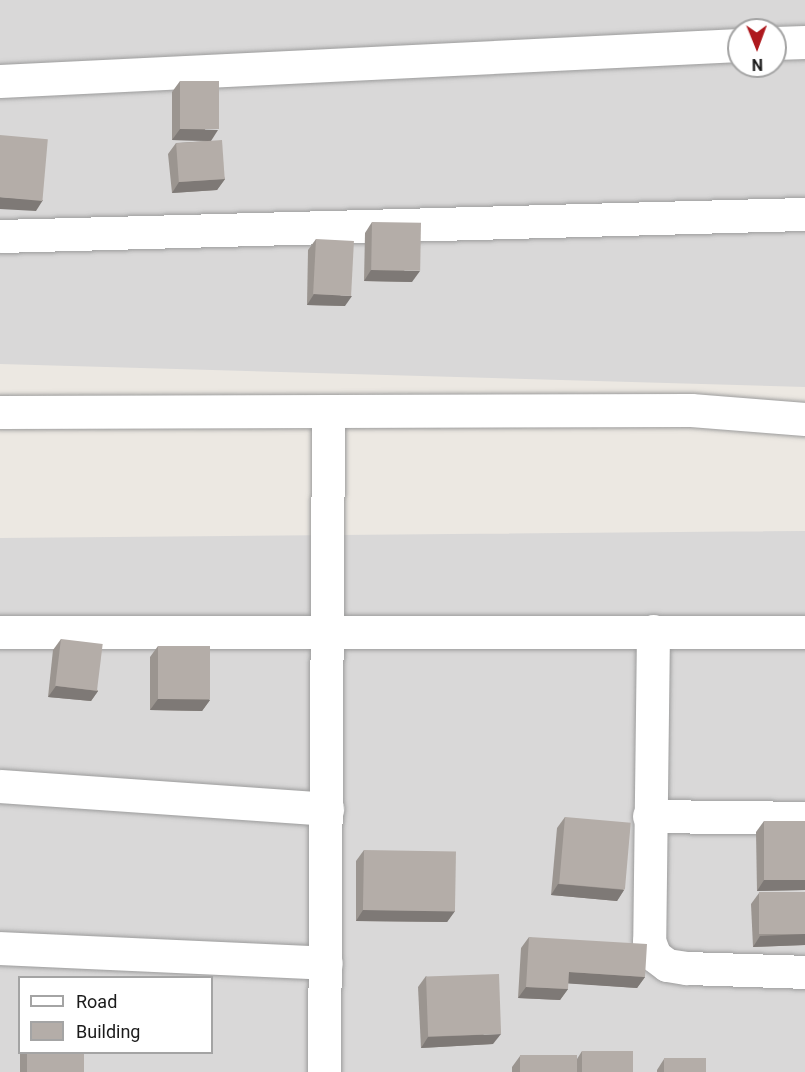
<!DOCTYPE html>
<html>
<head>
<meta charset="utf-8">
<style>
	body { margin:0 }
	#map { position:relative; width:805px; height:1072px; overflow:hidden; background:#ece8e2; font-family:Roboto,sans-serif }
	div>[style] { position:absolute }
	.residential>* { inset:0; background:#d9d8d8 }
	.roads { filter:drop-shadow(0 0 2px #9c9c9c) drop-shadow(0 0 2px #9c9c9c) }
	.minor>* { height:33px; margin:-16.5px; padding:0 16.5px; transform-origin:16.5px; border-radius:16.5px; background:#fff }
	.wall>* { inset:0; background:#9b9590; transform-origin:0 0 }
	.shaded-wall>* { inset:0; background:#7e7976 }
	.building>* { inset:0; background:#b4ada8; transform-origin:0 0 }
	span { translate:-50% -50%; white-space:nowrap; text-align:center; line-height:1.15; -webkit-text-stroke:6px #fff; paint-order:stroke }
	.legend { position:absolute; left:18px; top:976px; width:195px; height:78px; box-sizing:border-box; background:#fff; border:2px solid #a4a4a4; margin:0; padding:8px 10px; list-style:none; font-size:18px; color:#1b1b1b }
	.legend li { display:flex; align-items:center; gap:12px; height:30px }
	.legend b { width:30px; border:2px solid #a4a4a4 }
	.north { position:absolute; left:727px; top:18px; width:60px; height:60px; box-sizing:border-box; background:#fff; border:2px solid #a4a4a4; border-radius:50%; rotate:179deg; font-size:16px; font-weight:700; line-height:24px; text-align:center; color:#1b1b1b }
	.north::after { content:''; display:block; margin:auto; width:21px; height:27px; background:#ae181d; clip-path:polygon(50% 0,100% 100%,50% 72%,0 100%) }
</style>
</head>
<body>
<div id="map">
	<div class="residential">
		<div style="clip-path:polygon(evenodd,0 0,805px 0,805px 387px,0 364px,0 0,739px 30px,775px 30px,775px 66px,739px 66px,739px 30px)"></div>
		<div style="clip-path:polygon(evenodd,805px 531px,805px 1072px,0 1072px,0 538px,805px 531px,20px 978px,212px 978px,212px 1052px,20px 1052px,20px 978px)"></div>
	</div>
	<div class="roads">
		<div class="minor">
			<div style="left:775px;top:43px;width:30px;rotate:-2deg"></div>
			<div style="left:0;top:81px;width:740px;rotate:-2.79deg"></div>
			<div style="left:0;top:236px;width:805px;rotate:-1.57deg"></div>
			<div style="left:0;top:412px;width:691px;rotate:-0.17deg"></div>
			<div style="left:691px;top:410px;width:114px;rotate:4.5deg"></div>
			<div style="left:653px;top:631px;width:310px;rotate:90.7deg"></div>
			<div style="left:649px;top:941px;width:16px;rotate:68deg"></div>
			<div style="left:655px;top:956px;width:15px;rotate:37deg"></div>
			<div style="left:667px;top:965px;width:20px;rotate:9deg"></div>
			<div style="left:687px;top:968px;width:118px;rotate:1.9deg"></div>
			<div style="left:0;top:632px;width:805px"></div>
			<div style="left:0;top:786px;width:328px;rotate:4deg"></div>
			<div style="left:649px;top:816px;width:156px;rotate:0.7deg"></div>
			<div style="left:0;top:948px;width:326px;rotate:2.6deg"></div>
			<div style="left:324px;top:1072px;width:657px;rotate:-89.65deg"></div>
		</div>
	</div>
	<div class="wall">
		<div style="clip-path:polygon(180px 81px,211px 141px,225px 179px,217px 190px,172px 193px,168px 154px,176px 143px,208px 141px,172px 140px,172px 92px)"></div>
		<div style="clip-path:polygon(372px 222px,412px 282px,364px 281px,365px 233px)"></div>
		<div style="clip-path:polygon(316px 239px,345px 306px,307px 305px,308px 250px)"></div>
		<div style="clip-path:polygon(61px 639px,98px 691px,91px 701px,48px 697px,53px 650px)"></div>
		<div style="clip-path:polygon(158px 646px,210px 700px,202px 711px,150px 710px,150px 657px)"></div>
		<div style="clip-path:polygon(565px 817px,624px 890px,617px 901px,551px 895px,557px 828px)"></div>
		<div style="clip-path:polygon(764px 821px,805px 821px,805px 890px,757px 891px,756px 832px)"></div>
		<div style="clip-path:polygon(364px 850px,455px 911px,447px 922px,356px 921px,356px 861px)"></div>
		<div style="clip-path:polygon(805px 892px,805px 945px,753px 947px,751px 904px,759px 893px)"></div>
		<div style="clip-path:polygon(529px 937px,645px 977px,637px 988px,568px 983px,568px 989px,560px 1000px,518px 998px,521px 948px)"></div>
		<div style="clip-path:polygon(426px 976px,493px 1044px,421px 1048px,418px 987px)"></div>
		<div style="clip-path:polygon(20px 987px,20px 1051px,19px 988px)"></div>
		<div style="clip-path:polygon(582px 1051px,633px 1072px,512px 1072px,512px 1067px,520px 1056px,577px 1059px)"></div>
		<div style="left:20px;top:1053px;width:64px;height:19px"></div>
		<div style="clip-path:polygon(664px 1059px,706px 1072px,657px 1072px,657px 1070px)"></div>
	</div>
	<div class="shaded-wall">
		<div style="clip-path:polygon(180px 129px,218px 130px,211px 141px,172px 140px)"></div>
		<div style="clip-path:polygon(225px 179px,217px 190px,172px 193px,179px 182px)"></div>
		<div style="clip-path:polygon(0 197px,43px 200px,36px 211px,0 209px)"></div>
		<div style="clip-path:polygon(371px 270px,420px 271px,412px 282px,364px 281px)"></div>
		<div style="clip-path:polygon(314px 294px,352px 296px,345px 306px,307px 305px)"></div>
		<div style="clip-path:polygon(56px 686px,98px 691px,91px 701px,48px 697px)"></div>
		<div style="clip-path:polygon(158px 699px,210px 700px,202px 711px,150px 710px)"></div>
		<div style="clip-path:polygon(764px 880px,805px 880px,805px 890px,757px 891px)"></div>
		<div style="clip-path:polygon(558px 884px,624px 890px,617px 901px,551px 895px)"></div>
		<div style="clip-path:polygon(363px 910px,455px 911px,447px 922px,356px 921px)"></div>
		<div style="clip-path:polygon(805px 934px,805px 945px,753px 947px,760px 936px)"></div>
		<div style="clip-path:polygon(569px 972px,645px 977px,637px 988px,561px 983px)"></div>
		<div style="clip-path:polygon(526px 987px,568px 989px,560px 1000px,518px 998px)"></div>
		<div style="clip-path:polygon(501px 1034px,493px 1044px,421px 1048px,428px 1037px)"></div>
	</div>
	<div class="building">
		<div style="left:180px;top:81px;width:39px;height:48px"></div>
		<div style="left:0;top:135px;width:48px;height:62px;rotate:5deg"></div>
		<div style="left:222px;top:140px;width:39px;height:46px;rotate:86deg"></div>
		<div style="left:372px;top:222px;width:49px;height:48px;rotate:1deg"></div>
		<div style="left:316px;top:239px;width:38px;height:55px;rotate:3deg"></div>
		<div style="left:61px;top:639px;width:42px;height:47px;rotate:7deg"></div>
		<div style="left:158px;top:646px;width:52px;height:53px"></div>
		<div style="left:565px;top:817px;width:66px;height:67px;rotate:5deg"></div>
		<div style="left:764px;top:821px;width:41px;height:59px"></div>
		<div style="left:364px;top:850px;width:92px;height:60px;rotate:1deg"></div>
		<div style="left:805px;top:892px;width:42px;height:46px;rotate:90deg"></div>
		<div style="clip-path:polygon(529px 937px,647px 944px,645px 977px,569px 972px,568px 989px,526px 987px)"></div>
		<div style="left:499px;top:974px;width:60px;height:73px;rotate:88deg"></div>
		<div style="clip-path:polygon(83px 976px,83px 978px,26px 978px,26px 977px)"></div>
		<div style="left:582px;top:1051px;width:51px;height:21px"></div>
		<div style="left:27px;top:1053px;width:57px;height:19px"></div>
		<div style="left:577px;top:1055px;width:17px;height:57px;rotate:90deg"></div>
		<div style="left:706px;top:1058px;width:14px;height:42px;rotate:90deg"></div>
	</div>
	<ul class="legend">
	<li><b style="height:8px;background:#fff"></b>Road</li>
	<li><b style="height:16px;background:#b4ada8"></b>Building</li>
	</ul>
	<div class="north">N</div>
</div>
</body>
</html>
